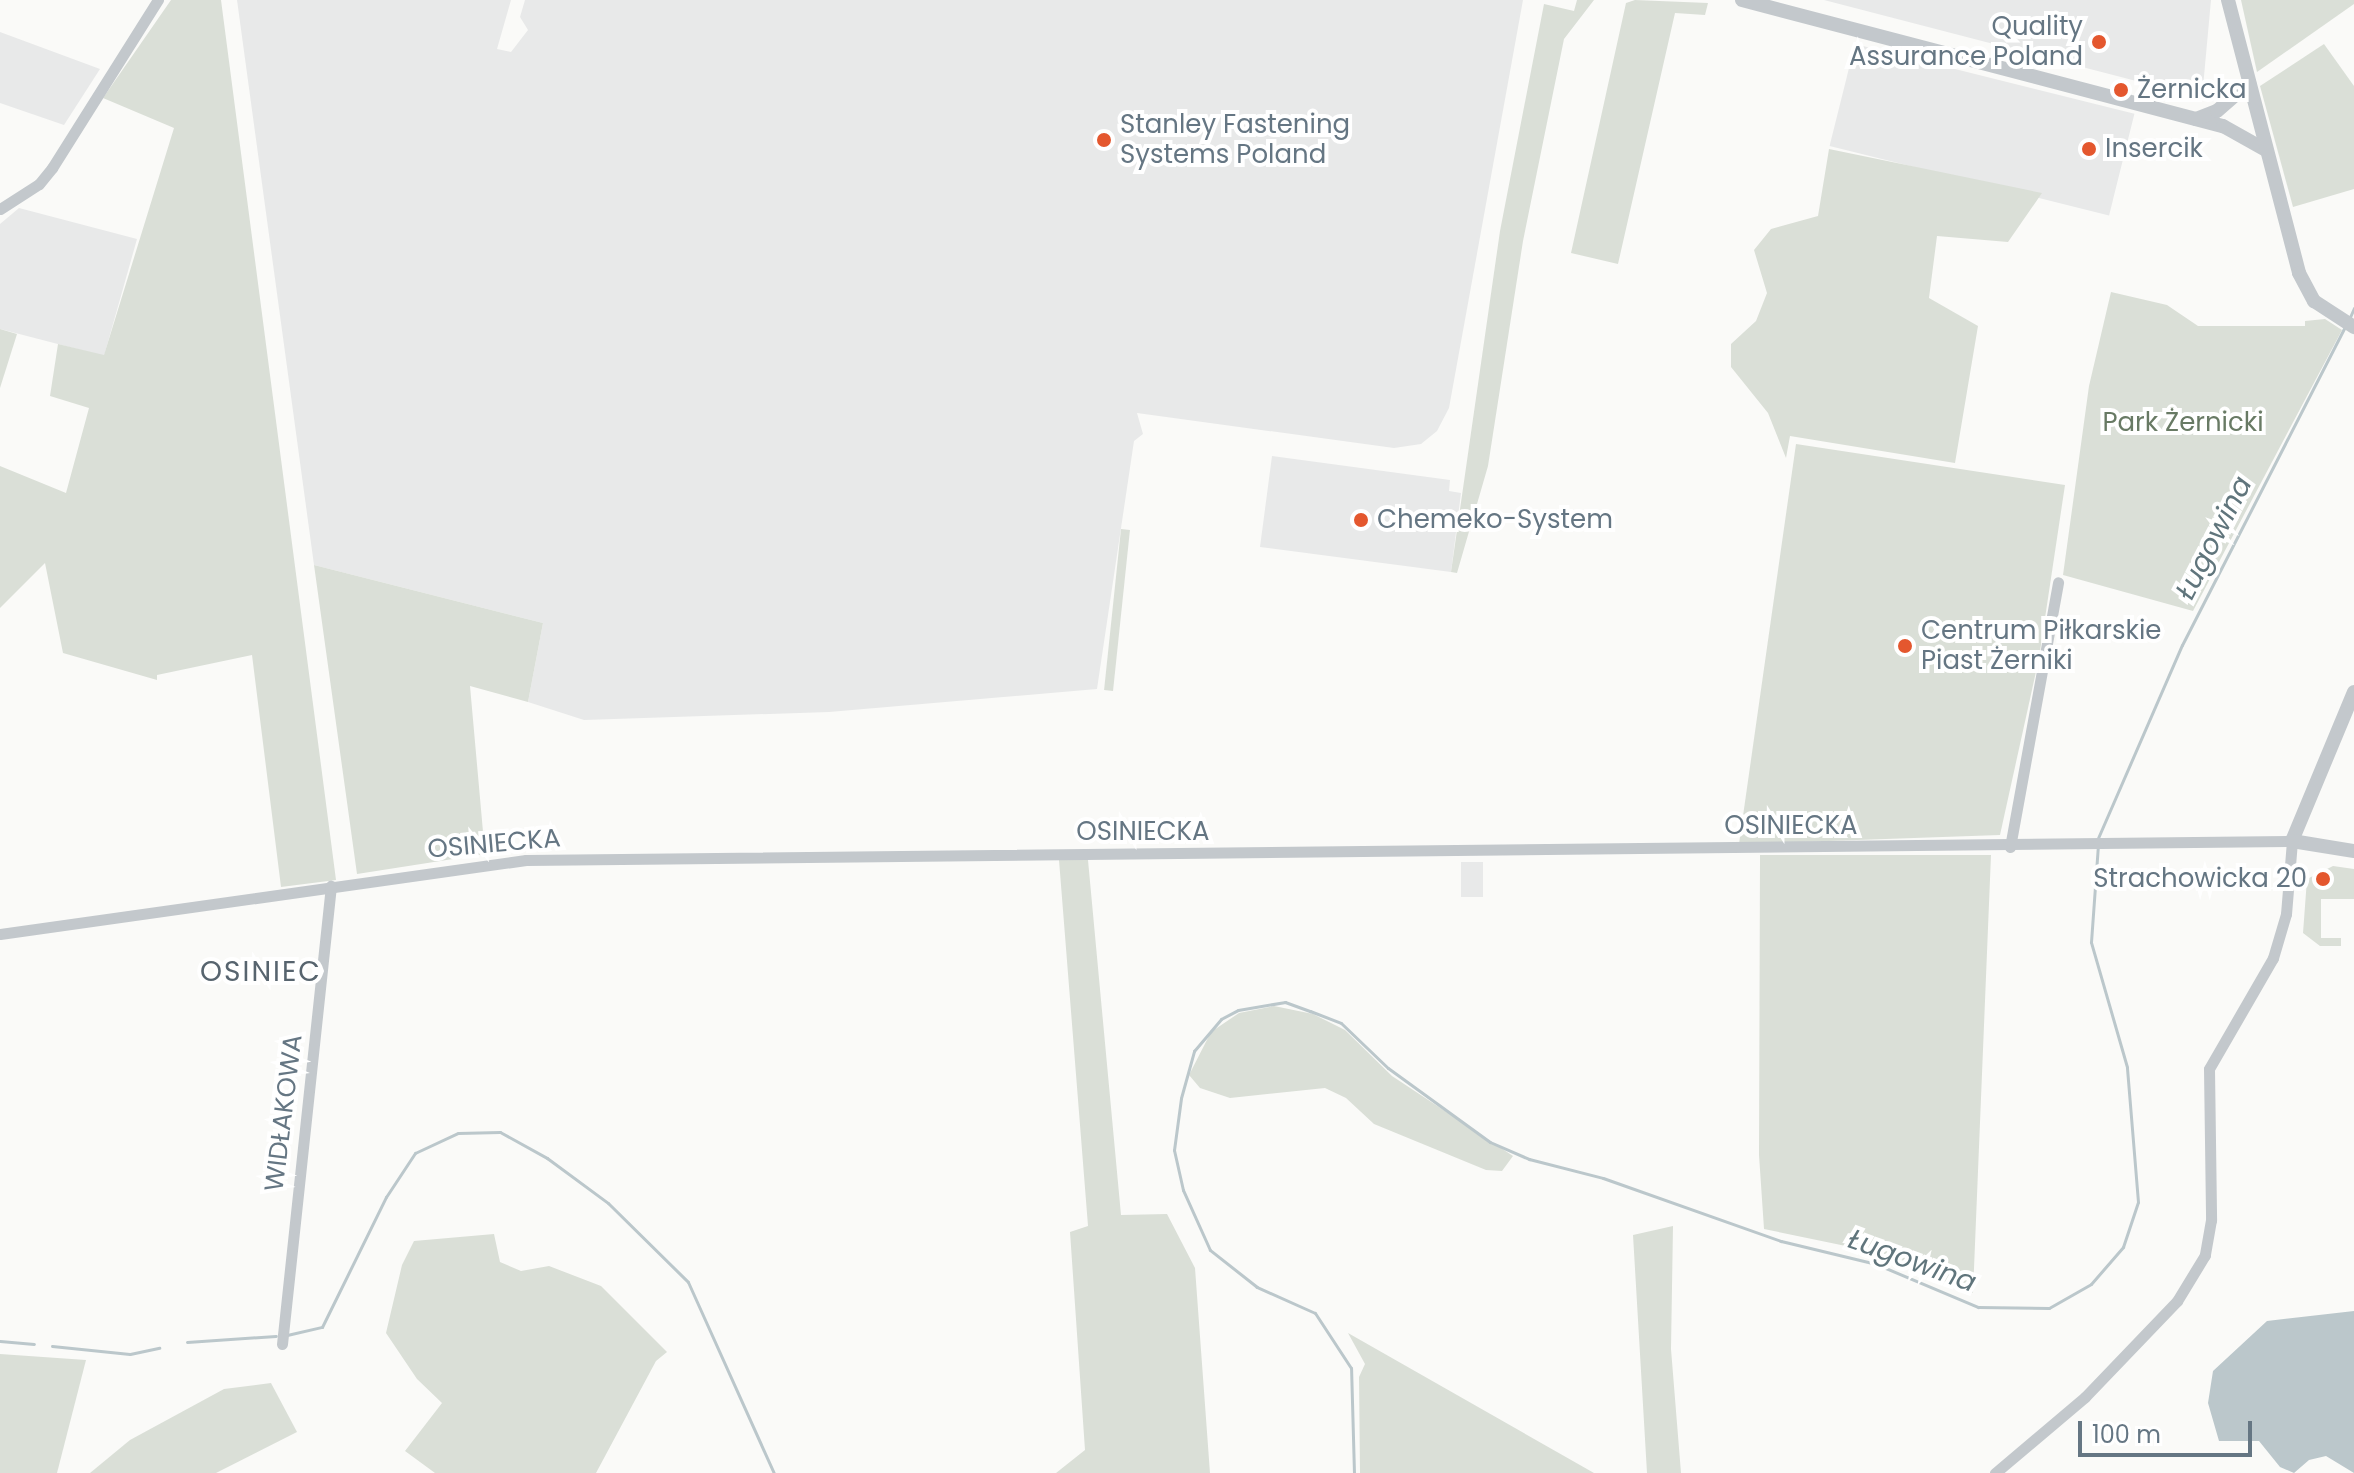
<!DOCTYPE html>
<html>
<head>
<meta charset="utf-8">
<style>
	body { margin:0 }
	#map { position:relative; width:2354px; height:1473px; overflow:hidden; background:#fafaf8; font-family:Poppins,sans-serif }
	div>[style] { position:absolute }
	.built>* { inset:0; background:#e8e9e9; transform-origin:0 0 }
	.green>* { inset:0; background:#dadfd7; transform-origin:0 0 }
	.water>* { inset:0; background:#bbc7cb }
	.stream>* { height:3px; margin:-1.5px; padding:0 1.5px; transform-origin:1.5px; border-radius:1.5px; background:#bbc7cb }
	.minor>* { height:11px; margin:-5.5px; padding:0 5.5px; transform-origin:5.5px; border-radius:5.5px; background:#c3c8cc }
	.tertiary>* { height:14px; margin:-7px; padding:0 7px; transform-origin:7px; border-radius:7px; background:#c3c8cc }
	.dots>* { width:22px; height:22px; translate:-50% -50%; box-sizing:border-box; border:4px solid #fff; border-radius:50% }
	span { translate:-50% -50%; white-space:nowrap; text-align:center; line-height:1.15; -webkit-text-stroke:8px #fff; paint-order:stroke }
	.poi-label { font-size:26px; color:#657683 }
	.right { translate:-100% -50%; text-align:right }
	.left { translate:0 -50%; text-align:left }
	.park-label { font-size:26px; color:#687a64 }
	.street-label { font-size:26px; color:#657683 }
	.water-label { font-size:28px; color:#60757c; font-style:italic }
	.neighbourhood-label { font-size:28px; color:#57646e; letter-spacing:2px }
	.scale { position:absolute; left:2078px; top:1421px; width:174px; height:36px; box-sizing:border-box; border:4px solid #657683; border-top:0; padding-left:10px; font-size:24px; line-height:28px; white-space:nowrap; color:#657683; -webkit-text-stroke:6px #fff; paint-order:stroke }
</style>
</head>
<body>
<div id="map">
	<div class="built">
		<div style="clip-path:polygon(237px 0,511px 0,497px 49px,511px 52px,528px 30px,520px 17px,525px 0,1523px 0,1449px 408px,1437px 431px,1421px 444px,1394px 448px,1137px 413px,1143px 434px,1134px 441px,1097px 689px,829px 712px,584px 720px,528px 702px,543px 623px,314px 565px)"></div>
		<div style="clip-path:polygon(1824px 0,2211px 0,2202px 98px)"></div>
		<div style="clip-path:polygon(0 32px,100px 69px,64px 125px,0 103px)"></div>
		<div style="left:1855px;top:44px;width:288px;height:105px;rotate:14deg"></div>
		<div style="clip-path:polygon(19px 208px,137px 239px,104px 356px,0 329px,0 224px)"></div>
		<div style="clip-path:polygon(1272px 456px,1450px 480px,1449px 491px,1461px 493px,1451px 572px,1260px 547px)"></div>
		<div style="left:1483px;top:862px;width:35px;height:22px;rotate:90deg"></div>
	</div>
	<div class="green">
		<div style="clip-path:polygon(171px 0,221px 0,336px 880px,281px 887px,252px 655px,157px 675px,157px 680px,63px 653px,45px 563px,0 608px,0 466px,66px 493px,89px 408px,50px 396px,58px 344px,104px 355px,174px 128px,103px 98px)"></div>
		<div style="clip-path:polygon(1577px 0,1594px 0,1564px 39px,1523px 241px,1488px 466px,1457px 573px,1451px 572px,1500px 231px,1544px 4px,1574px 11px)"></div>
		<div style="clip-path:polygon(1635px 0,1708px 3px,1705px 15px,1675px 13px,1618px 264px,1571px 253px,1626px 3px)"></div>
		<div style="clip-path:polygon(2241px 0,2354px 0,2354px 4px,2257px 72px)"></div>
		<div style="clip-path:polygon(2324px 44px,2354px 86px,2354px 189px,2293px 207px,2260px 86px)"></div>
		<div style="clip-path:polygon(1829px 149px,2042px 193px,2008px 242px,1937px 236px,1929px 298px,1978px 326px,1955px 463px,1790px 436px,1786px 458px,1768px 413px,1731px 367px,1731px 344px,1756px 321px,1767px 293px,1754px 250px,1771px 229px,1818px 216px)"></div>
		<div style="clip-path:polygon(2111px 292px,2167px 305px,2198px 326px,2305px 326px,2305px 321px,2325px 319px,2342px 330px,2193px 611px,2063px 575px,2089px 386px)"></div>
		<div style="clip-path:polygon(0 329px,17px 334px,0 388px)"></div>
		<div style="clip-path:polygon(1796px 444px,2065px 485px,2039px 658px,2000px 835px,1739px 844px)"></div>
		<div style="left:1121px;top:529px;width:9px;height:162px;rotate:6deg"></div>
		<div style="clip-path:polygon(314px 565px,543px 623px,528px 702px,470px 686px,485px 854px,357px 874px)"></div>
		<div style="clip-path:polygon(1760px 855px,1991px 855px,1973px 1293px,1870px 1251px,1764px 1229px,1759px 1155px)"></div>
		<div style="clip-path:polygon(1059px 860px,1088px 860px,1121px 1215px,1167px 1214px,1195px 1268px,1210px 1473px,1056px 1473px,1085px 1450px,1070px 1232px,1088px 1226px)"></div>
		<div style="clip-path:polygon(2333px 866px,2354px 869px,2354px 899px,2321px 899px,2321px 938px,2341px 938px,2341px 946px,2320px 946px,2303px 933px,2307px 879px)"></div>
		<div style="clip-path:polygon(1274px 1006px,1313px 1014px,1345px 1030px,1392px 1076px,1513px 1156px,1502px 1171px,1486px 1170px,1374px 1124px,1346px 1098px,1325px 1088px,1230px 1098px,1200px 1088px,1189px 1075px,1211px 1032px,1239px 1013px)"></div>
		<div style="clip-path:polygon(1673px 1226px,1671px 1349px,1681px 1473px,1647px 1473px,1633px 1235px)"></div>
		<div style="clip-path:polygon(494px 1234px,500px 1262px,521px 1271px,549px 1266px,601px 1286px,667px 1352px,656px 1361px,596px 1473px,435px 1473px,405px 1451px,442px 1403px,417px 1379px,386px 1333px,402px 1265px,414px 1241px)"></div>
		<div style="clip-path:polygon(1348px 1333px,1594px 1473px,1360px 1473px,1359px 1377px,1365px 1364px)"></div>
		<div style="clip-path:polygon(0 1354px,86px 1360px,57px 1473px,0 1473px)"></div>
		<div style="clip-path:polygon(271px 1383px,297px 1432px,216px 1473px,90px 1473px,130px 1440px,224px 1389px)"></div>
	</div>
	<div class="water">
		<div style="clip-path:polygon(2354px 1311px,2354px 1473px,2326px 1456px,2309px 1460px,2294px 1473px,2280px 1467px,2259px 1441px,2219px 1441px,2208px 1403px,2213px 1371px,2267px 1321px)"></div>
	</div>
	<div class="stream">
		<div style="left:2350px;top:317px;width:10px;rotate:-66deg"></div>
		<div style="left:2098px;top:838px;width:210px;rotate:-66.5deg"></div>
		<div style="left:2182px;top:645px;width:357px;rotate:-62.9deg"></div>
		<div style="left:287px;top:1335px;width:36px;rotate:-13deg"></div>
		<div style="left:322px;top:1327px;width:145px;rotate:-63.8deg"></div>
		<div style="left:386px;top:1197px;width:53px;rotate:-56.6deg"></div>
		<div style="left:415px;top:1153px;width:47px;rotate:-24.9deg"></div>
		<div style="left:458px;top:1133px;width:42px;rotate:-1.4deg"></div>
		<div style="left:500px;top:1132px;width:54px;rotate:29deg"></div>
		<div style="left:547px;top:1158px;width:76px;rotate:36.4deg"></div>
		<div style="left:608px;top:1203px;width:112px;rotate:44.6deg"></div>
		<div style="left:688px;top:1282px;width:209px;rotate:65.8deg"></div>
		<div style="left:0;top:1341px;width:34px;rotate:5deg"></div>
		<div style="left:187px;top:1342px;width:89px;rotate:-3.9deg"></div>
		<div style="left:52px;top:1346px;width:78px;rotate:5.9deg"></div>
		<div style="left:130px;top:1354px;width:30px;rotate:-12deg"></div>
		<div style="left:1354px;top:1473px;width:105px;rotate:-91.6deg"></div>
		<div style="left:1351px;top:1368px;width:66px;rotate:-123.2deg"></div>
		<div style="left:1315px;top:1313px;width:64px;rotate:-155.9deg"></div>
		<div style="left:1257px;top:1287px;width:60px;rotate:-141.8deg"></div>
		<div style="left:1210px;top:1250px;width:66px;rotate:-114.2deg"></div>
		<div style="left:1183px;top:1190px;width:41px;rotate:-102.7deg"></div>
		<div style="left:1174px;top:1150px;width:52px;rotate:-82.3deg"></div>
		<div style="left:1181px;top:1098px;width:49px;rotate:-74.5deg"></div>
		<div style="left:1194px;top:1051px;width:42px;rotate:-49.8deg"></div>
		<div style="left:1221px;top:1019px;width:19px;rotate:-28deg"></div>
		<div style="left:1238px;top:1010px;width:48px;rotate:-9.7deg"></div>
		<div style="left:1285px;top:1002px;width:27px;rotate:20deg"></div>
		<div style="left:1310px;top:1011px;width:33px;rotate:21deg"></div>
		<div style="left:1341px;top:1023px;width:65px;rotate:43.8deg"></div>
		<div style="left:1388px;top:1068px;width:126px;rotate:36deg"></div>
		<div style="left:1490px;top:1142px;width:43px;rotate:23.6deg"></div>
		<div style="left:1529px;top:1159px;width:76px;rotate:14.4deg"></div>
		<div style="left:1603px;top:1178px;width:189px;rotate:19.5deg"></div>
		<div style="left:1781px;top:1241px;width:98px;rotate:13.6deg"></div>
		<div style="left:1876px;top:1264px;width:111px;rotate:22.9deg"></div>
		<div style="left:1978px;top:1307px;width:71px;rotate:0.8deg"></div>
		<div style="left:2049px;top:1308px;width:48px;rotate:-29.7deg"></div>
		<div style="left:2091px;top:1284px;width:49px;rotate:-49.1deg"></div>
		<div style="left:2123px;top:1247px;width:47px;rotate:-71.6deg"></div>
		<div style="left:2138px;top:1202px;width:135px;rotate:-94.7deg"></div>
		<div style="left:2127px;top:1067px;width:130px;rotate:-106.1deg"></div>
		<div style="left:2091px;top:942px;width:97px;rotate:-85.9deg"></div>
	</div>
	<div class="minor">
		<div style="left:0;top:209px;width:46px;rotate:-32.7deg"></div>
		<div style="left:39px;top:184px;width:21px;rotate:-51deg"></div>
		<div style="left:52px;top:168px;width:199px;rotate:-57.8deg"></div>
		<div style="left:2010px;top:847px;width:269px;rotate:-79.7deg"></div>
		<div style="left:0;top:934px;width:531px;rotate:-8.01deg"></div>
		<div style="left:526px;top:860px;width:1766px;rotate:-0.62deg"></div>
		<div style="left:2292px;top:841px;width:73px;rotate:94.7deg"></div>
		<div style="left:2286px;top:914px;width:46px;rotate:106.5deg"></div>
		<div style="left:2273px;top:958px;width:128px;rotate:120deg"></div>
		<div style="left:2209px;top:1069px;width:151px;rotate:89.2deg"></div>
		<div style="left:2211px;top:1220px;width:36px;rotate:100deg"></div>
		<div style="left:2205px;top:1255px;width:54px;rotate:121.3deg"></div>
		<div style="left:2177px;top:1301px;width:133px;rotate:133.8deg"></div>
		<div style="left:2085px;top:1397px;width:118px;rotate:139.8deg"></div>
		<div style="left:282px;top:1344px;width:461px;rotate:-83.9deg"></div>
	</div>
	<div class="tertiary">
		<div style="left:1742px;top:0;width:497px;rotate:14.7deg"></div>
		<div style="left:2223px;top:126px;width:47px;rotate:29.3deg"></div>
		<div style="left:2228px;top:0;width:282px;rotate:75.4deg"></div>
		<div style="left:2299px;top:273px;width:32px;rotate:62deg"></div>
		<div style="left:2314px;top:301px;width:48px;rotate:33deg"></div>
		<div style="left:2196px;top:119px;width:22px;rotate:-21deg"></div>
		<div style="left:2217px;top:111px;width:43px;rotate:-41.2deg"></div>
		<div style="left:2354px;top:692px;width:161px;rotate:112.6deg"></div>
		<div style="left:2292px;top:841px;width:63px;rotate:9.2deg"></div>
	</div>
	<div class="dots">
		<div style="left:2099px;top:42px;background:#e4572e"></div>
		<div style="left:2121px;top:90px;background:#e4572e"></div>
		<div style="left:1104px;top:140px;background:#e4572e"></div>
		<div style="left:2089px;top:149px;background:#e4572e"></div>
		<div style="left:1361px;top:520px;background:#e4572e"></div>
		<div style="left:1905px;top:646px;background:#e4572e"></div>
		<div style="left:2323px;top:879px;background:#e4572e"></div>
	</div>
	<div class="poi-label">
		<span class="right" style="left:2083px;top:42px">Quality<br>Assurance Poland</span>
		<span class="left" style="left:2137px;top:90px">Żernicka</span>
		<span class="left" style="left:1120px;top:140px">Stanley Fastening<br>Systems Poland</span>
		<span class="left" style="left:2105px;top:149px">Insercik</span>
		<span class="left" style="left:1377px;top:520px">Chemeko-System</span>
		<span class="left" style="left:1921px;top:646px">Centrum Piłkarskie<br>Piast Żerniki</span>
		<span class="right" style="left:2307px;top:879px">Strachowicka 20</span>
	</div>
	<div class="park-label">
		<span style="left:2183px;top:423px">Park Żernicki</span>
	</div>
	<div class="street-label">
		<span style="left:1791px;top:826px">OSINIECKA</span>
		<span style="left:1143px;top:832px">OSINIECKA</span>
		<span style="left:494px;top:844px;rotate:-5deg">OSINIECKA</span>
		<span style="left:284px;top:1113px;rotate:-83deg">WIDŁAKOWA</span>
	</div>
	<div class="water-label">
		<span style="left:2214px;top:538px;rotate:-63deg">Ługowina</span>
		<span style="left:1912px;top:1261px;rotate:20deg">Ługowina</span>
	</div>
	<div class="neighbourhood-label">
		<span style="left:261px;top:972px">OSINIEC</span>
	</div>
	<div class="scale">100 m</div>
</div>
</body>
</html>
